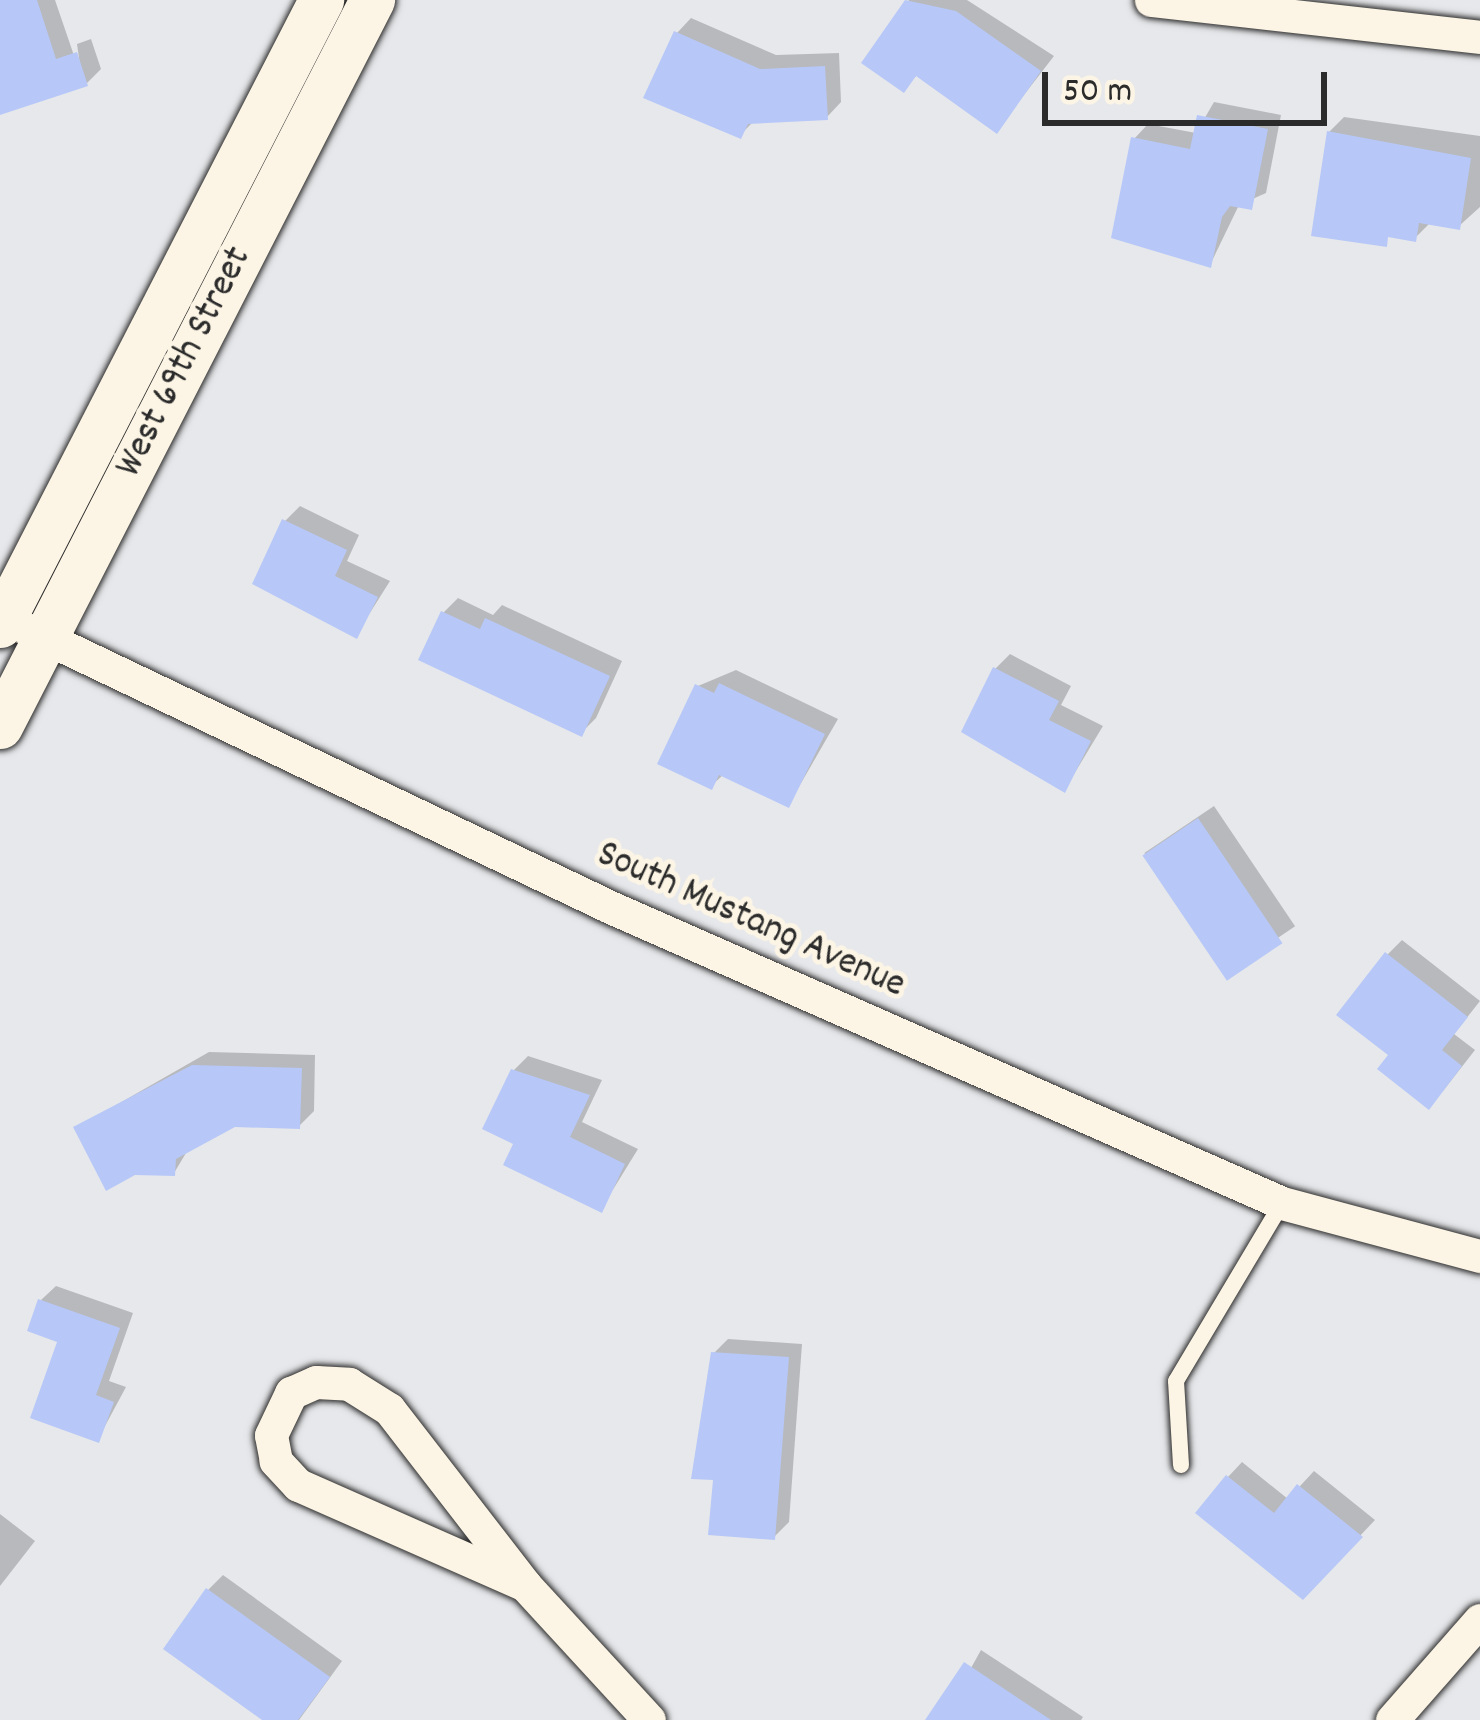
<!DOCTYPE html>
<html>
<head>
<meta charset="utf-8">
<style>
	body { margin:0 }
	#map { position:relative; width:1480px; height:1720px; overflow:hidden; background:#e7e8eb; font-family:Dekko,sans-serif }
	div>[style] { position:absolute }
	.shadow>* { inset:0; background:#0003; transform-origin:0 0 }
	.building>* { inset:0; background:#b7c8f8; transform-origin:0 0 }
	.roads { filter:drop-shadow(0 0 3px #2b2b2b) drop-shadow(0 0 3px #2b2b2b) }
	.lane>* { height:16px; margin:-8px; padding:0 8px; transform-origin:8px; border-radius:8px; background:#fcf5e5 }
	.street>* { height:33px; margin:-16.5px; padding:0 16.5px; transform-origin:16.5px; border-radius:16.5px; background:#fcf5e5 }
	.secondary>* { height:45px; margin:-22.5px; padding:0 22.5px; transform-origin:22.5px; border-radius:22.5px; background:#fcf5e5 }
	span { translate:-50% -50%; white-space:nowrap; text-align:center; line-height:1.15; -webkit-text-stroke:10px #fcf5e5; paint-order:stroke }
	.street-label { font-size:39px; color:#2b2b2b }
	.scale { position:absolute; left:1042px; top:72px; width:285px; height:54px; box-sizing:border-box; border:6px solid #2b2b2b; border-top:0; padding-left:15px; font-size:36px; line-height:42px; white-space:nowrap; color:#2b2b2b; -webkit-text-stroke:9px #fcf5e5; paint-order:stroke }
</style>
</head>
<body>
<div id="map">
	<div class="shadow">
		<div style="clip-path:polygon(0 0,55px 0,82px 79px,77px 44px,91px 39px,101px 69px,86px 84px,0 112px)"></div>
		<div style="clip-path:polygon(909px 0,967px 0,1054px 56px,997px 130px,918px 74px,903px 90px,865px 63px)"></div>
		<div style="clip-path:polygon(691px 18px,776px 55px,839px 53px,841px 102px,827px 117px,755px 120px,740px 135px,677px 33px)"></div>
		<div style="clip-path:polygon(1214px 102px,1281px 115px,1266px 193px,1239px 205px,1210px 265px,1134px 139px,1148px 124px,1196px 133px)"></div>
		<div style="clip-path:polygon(1344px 117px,1480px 136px,1480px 207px,1459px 226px,1431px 222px,1415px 238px,1329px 132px)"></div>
		<div style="clip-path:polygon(300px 506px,359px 535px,347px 561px,390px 581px,356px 635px,285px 521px)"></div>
		<div style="clip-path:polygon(458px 598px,493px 615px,502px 605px,622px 661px,596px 718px,581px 733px,443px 613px)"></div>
		<div style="clip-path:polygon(1010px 654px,1071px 686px,1061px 705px,1103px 726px,1065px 789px,995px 669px)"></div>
		<div style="clip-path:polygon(736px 670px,838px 719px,789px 804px,724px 774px,711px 786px,698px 686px)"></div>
		<div style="left:1214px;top:806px;width:145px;height:84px;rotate:56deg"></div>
		<div style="clip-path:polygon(1402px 940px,1480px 1001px,1454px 1034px,1475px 1050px,1443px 1091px,1393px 1055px,1388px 954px)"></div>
		<div style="clip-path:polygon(209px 1052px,315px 1055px,314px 1111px,299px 1126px,234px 1124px,189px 1148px,174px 1173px,76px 1128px)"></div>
		<div style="clip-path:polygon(528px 1056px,602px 1080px,582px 1122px,638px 1149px,601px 1209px,517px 1143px,513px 1071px)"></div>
		<div style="clip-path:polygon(56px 1286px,133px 1313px,109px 1381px,126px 1387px,98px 1439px,41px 1300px)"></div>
		<div style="clip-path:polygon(728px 1339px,802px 1344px,789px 1522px,774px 1537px,714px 1353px)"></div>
		<div style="clip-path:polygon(1242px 1462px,1288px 1499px,1314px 1471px,1375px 1520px,1303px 1596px,1228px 1477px)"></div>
		<div style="clip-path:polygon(0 1514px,35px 1541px,0 1586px)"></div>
		<div style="clip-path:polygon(223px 1575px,342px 1661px,299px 1720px,267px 1720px,208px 1590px)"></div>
		<div style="clip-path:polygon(981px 1650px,1083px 1717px,1081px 1720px,942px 1720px)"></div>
	</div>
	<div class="building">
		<div style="clip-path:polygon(0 0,37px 0,56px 59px,77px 52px,88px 86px,0 115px)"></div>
		<div style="clip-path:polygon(905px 0,956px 11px,1041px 71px,997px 134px,916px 76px,904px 93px,861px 63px)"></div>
		<div style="clip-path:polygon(674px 31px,760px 69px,825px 66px,828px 120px,748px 124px,741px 139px,643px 98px)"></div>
		<div style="clip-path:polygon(1197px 115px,1268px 129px,1252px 210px,1230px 206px,1222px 217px,1211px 268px,1111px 238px,1131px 137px,1190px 149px)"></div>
		<div style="clip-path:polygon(1327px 131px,1471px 158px,1460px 230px,1419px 223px,1416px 242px,1388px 237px,1387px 247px,1311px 236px)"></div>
		<div style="clip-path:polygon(282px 519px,347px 550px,335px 576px,378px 597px,357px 639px,252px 584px)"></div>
		<div style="clip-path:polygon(441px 611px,480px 629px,485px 618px,610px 676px,582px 737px,418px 660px)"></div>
		<div style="clip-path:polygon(993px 667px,1059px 701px,1049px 720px,1091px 741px,1065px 793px,961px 732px)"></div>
		<div style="clip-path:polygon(719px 683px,825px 734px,789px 808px,719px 775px,712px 790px,657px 764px,695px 684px,714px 693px)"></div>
		<div style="left:1198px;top:818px;width:151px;height:67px;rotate:56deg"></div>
		<div style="clip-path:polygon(1385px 952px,1468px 1017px,1442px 1050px,1462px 1066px,1429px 1110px,1377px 1069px,1388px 1055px,1336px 1015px)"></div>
		<div style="clip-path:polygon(192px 1065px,302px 1068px,300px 1129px,235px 1127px,176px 1159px,175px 1176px,135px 1175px,106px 1191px,73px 1127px)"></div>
		<div style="clip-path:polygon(511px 1069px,590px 1095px,570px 1137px,625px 1164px,602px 1213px,503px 1165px,513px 1144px,482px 1129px)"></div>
		<div style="clip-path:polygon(38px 1299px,120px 1328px,96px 1395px,114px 1402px,99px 1443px,30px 1418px,57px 1342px,27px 1331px)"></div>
		<div style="clip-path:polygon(711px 1352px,789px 1357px,775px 1540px,708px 1535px,713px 1480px,691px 1479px)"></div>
		<div style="clip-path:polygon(1226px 1475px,1274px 1513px,1297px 1484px,1363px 1537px,1303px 1600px,1195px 1513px)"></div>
		<div style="clip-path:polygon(206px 1588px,330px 1677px,298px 1720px,262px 1720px,163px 1649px)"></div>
		<div style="clip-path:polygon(964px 1662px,1051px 1720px,925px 1720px)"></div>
	</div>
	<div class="roads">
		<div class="lane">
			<div style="left:1181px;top:1465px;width:84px;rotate:-93.4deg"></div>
			<div style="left:1176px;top:1381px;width:207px;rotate:-59.2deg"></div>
		</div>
		<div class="street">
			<div style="left:1151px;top:0;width:331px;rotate:6.4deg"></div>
			<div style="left:27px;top:629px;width:646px;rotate:25.49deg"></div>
			<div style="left:610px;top:907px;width:734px;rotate:23.77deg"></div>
			<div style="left:1282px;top:1203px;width:205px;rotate:15deg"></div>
			<div style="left:316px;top:1382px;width:33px;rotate:3deg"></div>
			<div style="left:349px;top:1384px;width:47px;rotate:32deg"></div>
			<div style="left:389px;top:1409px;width:222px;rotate:52.3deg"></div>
			<div style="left:525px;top:1585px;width:248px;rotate:-156.2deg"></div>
			<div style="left:298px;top:1485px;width:33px;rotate:-133deg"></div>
			<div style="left:276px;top:1461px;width:26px;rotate:-101deg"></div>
			<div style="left:271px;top:1435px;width:47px;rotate:-64.5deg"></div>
			<div style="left:291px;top:1393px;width:27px;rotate:-24deg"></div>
			<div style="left:525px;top:1585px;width:183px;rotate:47.4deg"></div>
			<div style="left:1392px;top:1720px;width:133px;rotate:-48.7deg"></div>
		</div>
		<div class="secondary">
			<div style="left:0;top:625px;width:703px;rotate:-62.81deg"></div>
			<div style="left:0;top:726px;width:816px;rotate:-62.87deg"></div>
		</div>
	</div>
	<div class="street-label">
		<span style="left:186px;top:363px;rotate:-63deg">West 69th Street</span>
		<span style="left:750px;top:922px;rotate:24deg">South Mustang Avenue</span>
	</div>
	<div class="scale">50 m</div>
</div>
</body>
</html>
